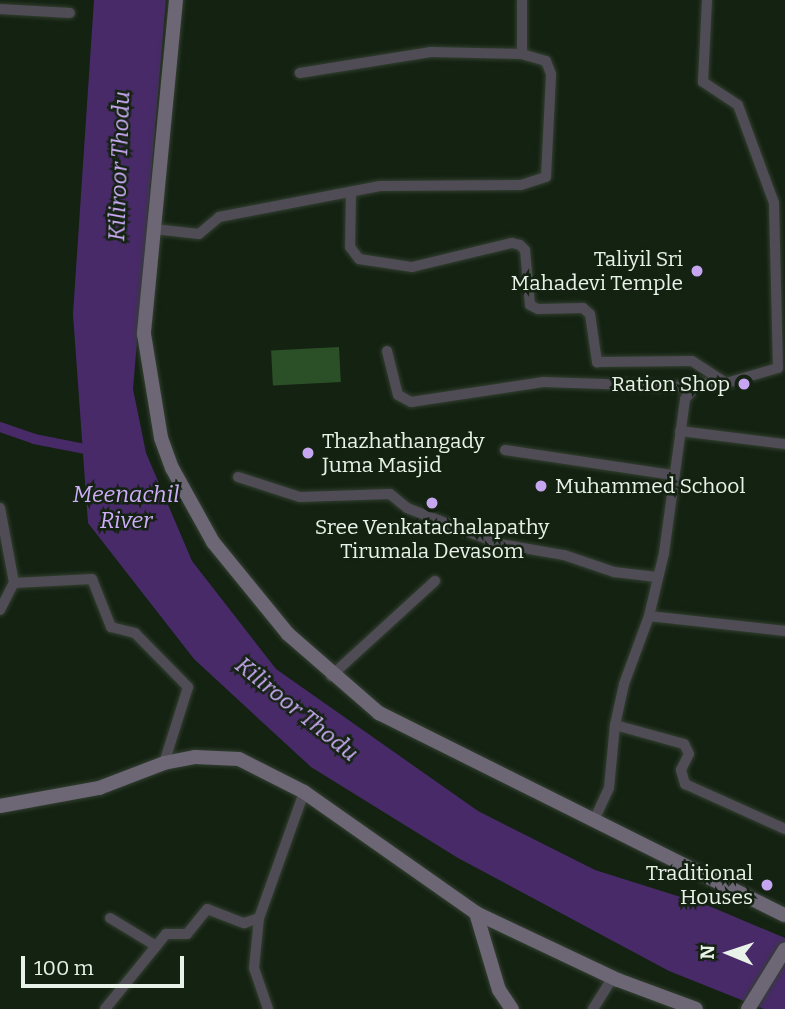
<!DOCTYPE html>
<html>
<head>
<meta charset="utf-8">
<style>
	body { margin:0 }
	#map { position:relative; width:785px; height:1009px; overflow:hidden; background:#142212; font-family:Bitter,serif }
	div>[style] { position:absolute }
	.green>* { inset:0; background:#2b5027; transform-origin:0 0 }
	.water>* { inset:0; background:#482a69 }
	.canal>* { height:10px; margin:-5px; padding:0 5px; transform-origin:5px; border-radius:5px; background:#482a69 }
	.roads { filter:drop-shadow(0 0 2px #323f30) drop-shadow(0 0 2px #323f30) }
	.street>* { height:10px; margin:-5px; padding:0 5px; transform-origin:5px; border-radius:5px; background:#504c55 }
	.secondary>* { height:14px; margin:-7px; padding:0 7px; transform-origin:7px; border-radius:7px; background:#6c6675 }
	.dots>* { width:19px; height:19px; translate:-50% -50%; box-sizing:border-box; border:4px solid #142212; border-radius:50% }
	span { translate:-50% -50%; white-space:nowrap; text-align:center; line-height:1.15; -webkit-text-stroke:5px #142212; paint-order:stroke }
	.poi-label { font-size:21px; color:#e9f2e8 }
	.right { translate:-100% -50%; text-align:right }
	.left { translate:0 -50%; text-align:left }
	.water-label { font-size:23px; color:#ceadf9; font-style:italic }
	.north { position:absolute; left:694px; top:918px; width:70px; height:70px; -webkit-text-stroke:5px #142212; paint-order:stroke; rotate:272deg; font-size:19px; font-weight:700; line-height:28px; text-align:center; color:#e9f2e8 }
	.north::after { content:''; display:block; margin:auto; width:24px; height:32px; background:#e9f2e8; clip-path:polygon(50% 0,100% 100%,50% 72%,0 100%) }
	.scale { position:absolute; left:21px; top:956px; width:163px; height:32px; box-sizing:border-box; border:4px solid #e9f2e8; border-top:0; padding-left:9px; font-size:21px; line-height:24px; white-space:nowrap; color:#e9f2e8; -webkit-text-stroke:5px #142212; paint-order:stroke }
</style>
</head>
<body>
<div id="map">
	<div class="green">
		<div style="left:339px;top:347px;width:35px;height:68px;rotate:87deg"></div>
	</div>
	<div class="water">
		<div style="clip-path:polygon(94px 0,166px 0,133px 389px,146px 453px,192px 561px,276px 669px,478px 811px,595px 870px,709px 906px,785px 938px,785px 1009px,764px 1009px,669px 971px,458px 858px,311px 767px,194px 659px,88px 523px,73px 314px)"></div>
	</div>
	<div class="canal">
		<div style="left:0;top:427px;width:36px;rotate:19deg"></div>
		<div style="left:34px;top:439px;width:62px;rotate:11.1deg"></div>
	</div>
	<div class="roads">
		<div class="street">
			<div style="left:0;top:9px;width:70px;rotate:3.3deg"></div>
			<div style="left:522px;top:54px;width:54px;rotate:-90deg"></div>
			<div style="left:351px;top:192px;width:55px;rotate:91deg"></div>
			<div style="left:350px;top:247px;width:15px;rotate:53deg"></div>
			<div style="left:359px;top:259px;width:54px;rotate:8.6deg"></div>
			<div style="left:412px;top:267px;width:103px;rotate:-13.5deg"></div>
			<div style="left:512px;top:243px;width:8px;rotate:14deg"></div>
			<div style="left:520px;top:245px;width:7px;rotate:45deg"></div>
			<div style="left:525px;top:250px;width:55px;rotate:84.8deg"></div>
			<div style="left:530px;top:305px;width:9px;rotate:27deg"></div>
			<div style="left:538px;top:309px;width:45px;rotate:-1.3deg"></div>
			<div style="left:583px;top:308px;width:9px;rotate:41deg"></div>
			<div style="left:590px;top:314px;width:49px;rotate:81.7deg"></div>
			<div style="left:597px;top:362px;width:95px;rotate:-0.6deg"></div>
			<div style="left:692px;top:361px;width:40px;rotate:32.9deg"></div>
			<div style="left:154px;top:229px;width:45px;rotate:6.3deg"></div>
			<div style="left:199px;top:234px;width:26px;rotate:-40deg"></div>
			<div style="left:219px;top:217px;width:164px;rotate:-10.9deg"></div>
			<div style="left:380px;top:186px;width:141px;rotate:-0.4deg"></div>
			<div style="left:521px;top:185px;width:26px;rotate:-18deg"></div>
			<div style="left:546px;top:177px;width:103px;rotate:-87.2deg"></div>
			<div style="left:551px;top:74px;width:14px;rotate:-111deg"></div>
			<div style="left:546px;top:61px;width:25px;rotate:-164deg"></div>
			<div style="left:522px;top:54px;width:91px;rotate:-178.7deg"></div>
			<div style="left:431px;top:52px;width:133px;rotate:170.9deg"></div>
			<div style="left:387px;top:351px;width:45px;rotate:76deg"></div>
			<div style="left:398px;top:395px;width:15px;rotate:28deg"></div>
			<div style="left:411px;top:402px;width:134px;rotate:-8.6deg"></div>
			<div style="left:543px;top:382px;width:149px;rotate:1.9deg"></div>
			<div style="left:680px;top:431px;width:106px;rotate:7.1deg"></div>
			<div style="left:505px;top:450px;width:170px;rotate:8.5deg"></div>
			<div style="left:238px;top:477px;width:65px;rotate:17.9deg"></div>
			<div style="left:300px;top:497px;width:90px;rotate:-1.9deg"></div>
			<div style="left:390px;top:494px;width:22px;rotate:39deg"></div>
			<div style="left:407px;top:508px;width:100px;rotate:21.2deg"></div>
			<div style="left:500px;top:544px;width:65px;rotate:9.8deg"></div>
			<div style="left:564px;top:555px;width:53px;rotate:18.8deg"></div>
			<div style="left:614px;top:572px;width:43px;rotate:6.6deg"></div>
			<div style="left:0;top:508px;width:76px;rotate:79.4deg"></div>
			<div style="left:14px;top:583px;width:78px;rotate:-2.9deg"></div>
			<div style="left:92px;top:579px;width:52px;rotate:68.4deg"></div>
			<div style="left:111px;top:627px;width:25px;rotate:14deg"></div>
			<div style="left:135px;top:633px;width:76px;rotate:45.5deg"></div>
			<div style="left:188px;top:687px;width:80px;rotate:107.5deg"></div>
			<div style="left:0;top:610px;width:30px;rotate:-63deg"></div>
			<div style="left:649px;top:616px;width:137px;rotate:6.3deg"></div>
			<div style="left:331px;top:676px;width:141px;rotate:-42.4deg"></div>
			<div style="left:615px;top:725px;width:72px;rotate:15.4deg"></div>
			<div style="left:684px;top:744px;width:11px;rotate:63deg"></div>
			<div style="left:689px;top:754px;width:18px;rotate:117deg"></div>
			<div style="left:681px;top:770px;width:15px;rotate:74deg"></div>
			<div style="left:685px;top:784px;width:110px;rotate:24.2deg"></div>
			<div style="left:595px;top:818px;width:33px;rotate:-65deg"></div>
			<div style="left:609px;top:788px;width:63px;rotate:-84.6deg"></div>
			<div style="left:615px;top:725px;width:42px;rotate:-77.6deg"></div>
			<div style="left:624px;top:684px;width:72px;rotate:-69.8deg"></div>
			<div style="left:649px;top:616px;width:65px;rotate:-76.6deg"></div>
			<div style="left:664px;top:553px;width:155px;rotate:-82.2deg"></div>
			<div style="left:685px;top:399px;width:19px;rotate:-51deg"></div>
			<div style="left:697px;top:384px;width:29px;rotate:-2deg"></div>
			<div style="left:726px;top:383px;width:54px;rotate:-16.1deg"></div>
			<div style="left:778px;top:368px;width:165px;rotate:-91.4deg"></div>
			<div style="left:774px;top:203px;width:104px;rotate:-110.2deg"></div>
			<div style="left:738px;top:105px;width:42px;rotate:-146.7deg"></div>
			<div style="left:703px;top:82px;width:82px;rotate:-87.2deg"></div>
			<div style="left:110px;top:918px;width:54px;rotate:31.3deg"></div>
			<div style="left:259px;top:918px;width:50px;rotate:95.7deg"></div>
			<div style="left:254px;top:968px;width:43px;rotate:71.1deg"></div>
			<div style="left:105px;top:1009px;width:97px;rotate:-50.9deg"></div>
			<div style="left:166px;top:934px;width:21px"></div>
			<div style="left:187px;top:934px;width:32px;rotate:-51deg"></div>
			<div style="left:207px;top:909px;width:40px;rotate:21deg"></div>
			<div style="left:244px;top:923px;width:16px;rotate:-18deg"></div>
			<div style="left:259px;top:918px;width:134px;rotate:-70.3deg"></div>
			<div style="left:593px;top:1009px;width:38px;rotate:-58deg"></div>
		</div>
		<div class="secondary">
			<div style="left:176px;top:0;width:336px;rotate:95.5deg"></div>
			<div style="left:144px;top:334px;width:105px;rotate:80.7deg"></div>
			<div style="left:161px;top:438px;width:32px;rotate:70deg"></div>
			<div style="left:172px;top:468px;width:85px;rotate:61deg"></div>
			<div style="left:213px;top:542px;width:119px;rotate:50.8deg"></div>
			<div style="left:288px;top:634px;width:121px;rotate:41deg"></div>
			<div style="left:379px;top:713px;width:453px;rotate:26.5deg"></div>
			<div style="left:0;top:806px;width:101px;rotate:-10.3deg"></div>
			<div style="left:99px;top:788px;width:70px;rotate:-21deg"></div>
			<div style="left:164px;top:763px;width:32px;rotate:-11deg"></div>
			<div style="left:195px;top:757px;width:44px;rotate:2.6deg"></div>
			<div style="left:239px;top:759px;width:73px;rotate:26.9deg"></div>
			<div style="left:304px;top:792px;width:210px;rotate:35.1deg"></div>
			<div style="left:476px;top:913px;width:157px;rotate:25.3deg"></div>
			<div style="left:618px;top:980px;width:83px;rotate:20.4deg"></div>
			<div style="left:476px;top:913px;width:80px;rotate:73.4deg"></div>
			<div style="left:499px;top:990px;width:23px;rotate:56deg"></div>
			<div style="left:748px;top:1009px;width:70px;rotate:-58.3deg"></div>
		</div>
	</div>
	<div class="dots">
		<div style="left:697px;top:271px;background:#c6a6f0"></div>
		<div style="left:744px;top:384px;background:#c6a6f0"></div>
		<div style="left:308px;top:453px;background:#c6a6f0"></div>
		<div style="left:541px;top:486px;background:#c6a6f0"></div>
		<div style="left:432px;top:503px;background:#c6a6f0"></div>
		<div style="left:767px;top:885px;background:#c6a6f0"></div>
	</div>
	<div class="poi-label">
		<span class="right" style="left:683px;top:271px">Taliyil Sri<br>Mahadevi Temple</span>
		<span class="right" style="left:730px;top:384px">Ration Shop</span>
		<span class="left" style="left:322px;top:453px">Thazhathangady<br>Juma Masjid</span>
		<span class="left" style="left:555px;top:486px">Muhammed School</span>
		<span style="left:432px;top:539px">Sree Venkatachalapathy<br>Tirumala Devasom</span>
		<span class="right" style="left:753px;top:885px">Traditional<br>Houses</span>
	</div>
	<div class="water-label">
		<span style="left:119px;top:166px;rotate:-88deg">Kiliroor Thodu</span>
		<span style="left:126px;top:507px">Meenachil<br>River</span>
		<span style="left:297px;top:709px;rotate:39deg">Kiliroor Thodu</span>
	</div>
	<div class="north">N</div>
	<div class="scale">100 m</div>
</div>
</body>
</html>
